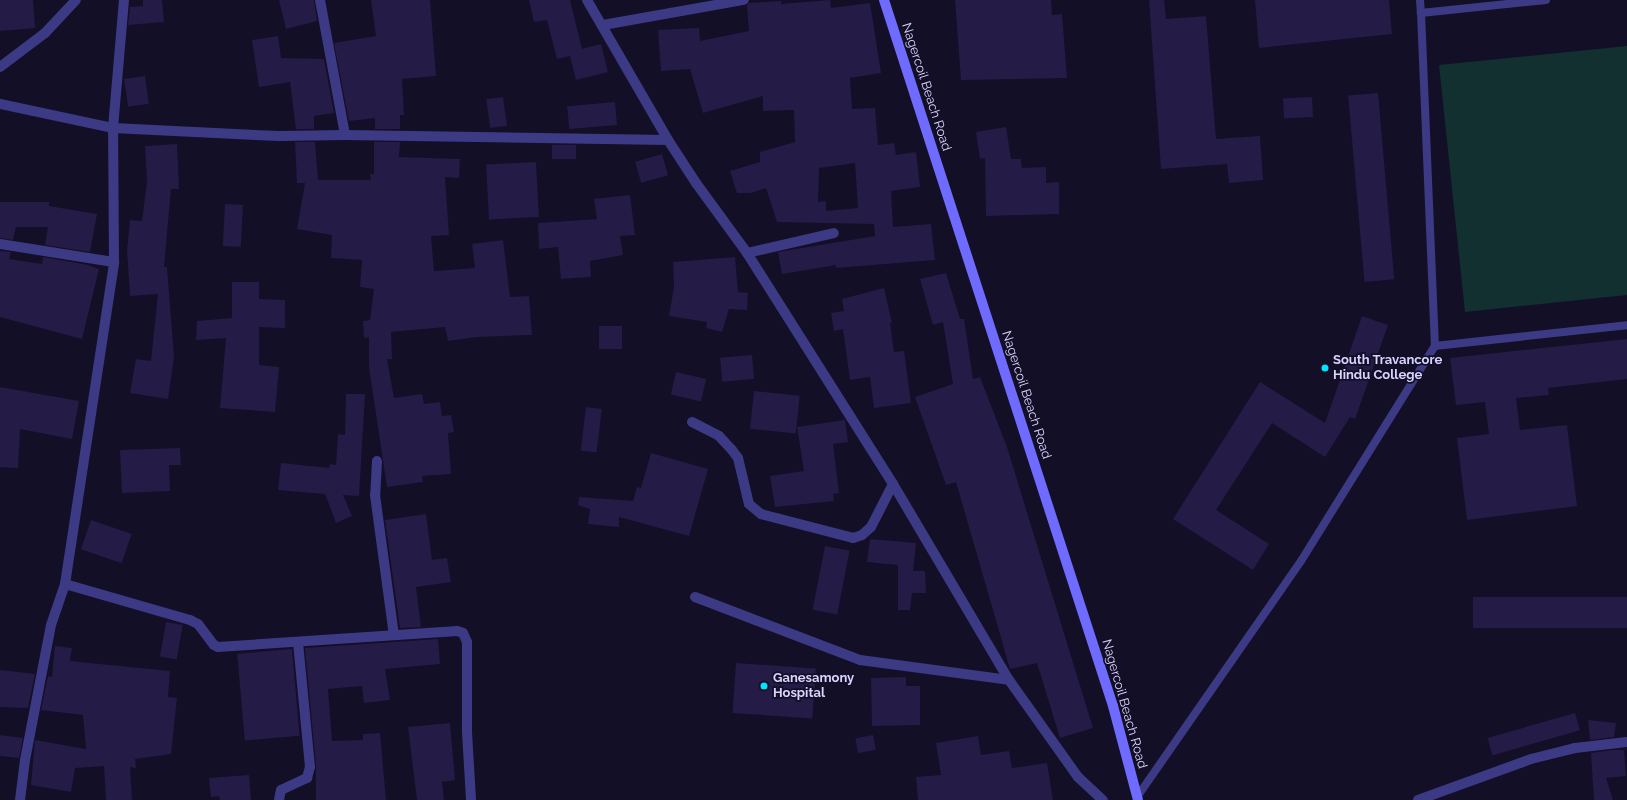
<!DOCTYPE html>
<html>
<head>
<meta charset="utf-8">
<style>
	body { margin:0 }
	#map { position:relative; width:1627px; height:800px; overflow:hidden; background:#130f26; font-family:Raleway,sans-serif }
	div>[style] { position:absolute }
	.green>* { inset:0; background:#12302f }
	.building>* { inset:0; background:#241b47; transform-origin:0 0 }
	.service>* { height:8px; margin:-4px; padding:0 4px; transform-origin:4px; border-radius:4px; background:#3d3a85 }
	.minor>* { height:10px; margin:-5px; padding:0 5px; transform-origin:5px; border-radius:5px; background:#3d3a85 }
	.tertiary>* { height:10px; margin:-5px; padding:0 5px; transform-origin:5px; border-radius:5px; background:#3d3a85 }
	.secondary>* { height:10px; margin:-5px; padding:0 5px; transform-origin:5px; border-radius:5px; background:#6f6bff }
	.dots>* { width:11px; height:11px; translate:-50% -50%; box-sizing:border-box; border:2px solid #130f26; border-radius:50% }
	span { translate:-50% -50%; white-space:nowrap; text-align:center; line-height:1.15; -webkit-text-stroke:3.5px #130f26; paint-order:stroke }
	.street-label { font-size:13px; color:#d9d4ff }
	.poi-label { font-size:13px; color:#d9d4ff; font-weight:700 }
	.left { translate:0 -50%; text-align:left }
</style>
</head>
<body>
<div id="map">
	<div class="green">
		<div style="clip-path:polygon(1627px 46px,1627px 295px,1465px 312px,1439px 65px)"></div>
	</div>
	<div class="building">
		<div style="clip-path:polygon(0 0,33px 0,35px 28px,0 31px)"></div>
		<div style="clip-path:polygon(143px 0,162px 0,164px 22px,128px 25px,130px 7px,143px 6px)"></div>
		<div style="clip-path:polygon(279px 0,314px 0,317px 21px,286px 29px)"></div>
		<div style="clip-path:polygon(371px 0,430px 0,436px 76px,402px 79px,404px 115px,400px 115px,400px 129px,375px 129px,375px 118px,349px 121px,334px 43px,376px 36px)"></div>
		<div style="clip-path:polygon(529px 0,570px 0,582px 49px,601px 44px,608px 72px,576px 80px,570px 56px,557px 59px,547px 20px,534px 22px)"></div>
		<div style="clip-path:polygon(evenodd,830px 0,831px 8px,870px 3px,881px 73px,850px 78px,852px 109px,875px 108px,878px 145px,894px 143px,896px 155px,916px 152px,920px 187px,891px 191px,893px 227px,931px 224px,935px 260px,836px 268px,836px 265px,782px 274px,778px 252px,875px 236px,874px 224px,777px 222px,766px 188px,751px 193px,737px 193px,730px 171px,760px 162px,760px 152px,795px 142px,794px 110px,763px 111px,763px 96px,703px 113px,690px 69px,661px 71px,658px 30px,699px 28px,700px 41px,749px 31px,747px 5px,749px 3px,781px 1px,781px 4px,830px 0,855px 163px,858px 208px,826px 211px,826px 201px,818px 202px,819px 168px,855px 163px)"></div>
		<div style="clip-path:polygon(955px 0,1051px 0,1052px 15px,1062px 14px,1067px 78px,961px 80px)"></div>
		<div style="clip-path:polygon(1149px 0,1164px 0,1166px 19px,1206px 16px,1216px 139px,1260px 136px,1263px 180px,1229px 183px,1227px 164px,1161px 169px)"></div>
		<div style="clip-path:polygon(1255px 0,1389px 0,1392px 34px,1259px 48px)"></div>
		<div style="clip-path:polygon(278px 36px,281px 58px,324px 59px,334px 113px,314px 116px,314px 129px,296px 129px,290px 82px,259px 87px,252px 40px)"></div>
		<div style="left:145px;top:76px;width:28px;height:21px;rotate:82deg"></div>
		<div style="left:1378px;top:93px;width:187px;height:30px;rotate:85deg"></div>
		<div style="left:503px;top:97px;width:29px;height:17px;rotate:82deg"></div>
		<div style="left:1312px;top:97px;width:20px;height:29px;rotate:87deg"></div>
		<div style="left:615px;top:102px;width:23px;height:48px;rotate:85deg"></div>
		<div style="clip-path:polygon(1006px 127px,1011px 159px,1021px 159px,1022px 168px,1046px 167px,1046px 183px,1059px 182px,1059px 214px,986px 216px,985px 158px,980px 159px,976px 132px)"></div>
		<div style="clip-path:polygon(295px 142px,315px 142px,318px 180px,371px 180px,370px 174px,374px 174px,374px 142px,400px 142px,399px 157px,460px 159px,459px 178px,445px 177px,449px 235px,431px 236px,434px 271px,475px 268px,472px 244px,503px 240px,510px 297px,529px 296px,532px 335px,477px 337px,448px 341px,445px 327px,391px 332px,392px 359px,387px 359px,394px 398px,422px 394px,424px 404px,440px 402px,442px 416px,451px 415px,454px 432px,448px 433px,451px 474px,422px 476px,423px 482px,387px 487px,369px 367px,369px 337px,364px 338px,363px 321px,370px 320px,374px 289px,360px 287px,362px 260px,331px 258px,332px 235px,297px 229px,305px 183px,297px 183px)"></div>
		<div style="clip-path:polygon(177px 144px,179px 189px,171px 189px,164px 267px,167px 267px,174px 357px,168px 399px,130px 393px,136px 359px,151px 361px,158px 294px,130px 296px,127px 250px,130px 220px,142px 221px,147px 182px,145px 146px)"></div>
		<div style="left:552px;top:145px;width:24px;height:14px"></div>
		<div style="left:662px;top:154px;width:22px;height:28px;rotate:74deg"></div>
		<div style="left:536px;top:162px;width:55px;height:50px;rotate:87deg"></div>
		<div style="clip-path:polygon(630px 195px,635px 235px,620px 236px,623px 255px,590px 261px,591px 277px,561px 279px,558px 247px,539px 249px,538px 223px,597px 219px,594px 199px)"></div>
		<div style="clip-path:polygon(0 202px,49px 202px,49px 206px,97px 214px,90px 252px,45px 245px,48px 227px,16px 227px,13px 240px,0 238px)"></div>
		<div style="left:225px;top:204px;width:18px;height:42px;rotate:3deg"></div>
		<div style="clip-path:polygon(0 251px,11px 252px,9px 259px,42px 264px,43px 257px,88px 265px,99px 269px,82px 339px,0 317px)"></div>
		<div style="clip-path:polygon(735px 257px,738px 292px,748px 293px,747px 310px,729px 309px,722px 332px,706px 328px,707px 322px,669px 316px,674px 287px,673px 262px)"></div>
		<div style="clip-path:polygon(946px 273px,960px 319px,964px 319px,973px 379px,980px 377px,1007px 447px,1093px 728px,1060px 738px,1037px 663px,1010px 669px,956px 482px,946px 485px,915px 397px,953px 384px,943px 322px,933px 325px,920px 279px)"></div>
		<div style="clip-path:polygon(232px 282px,259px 282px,259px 299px,285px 300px,285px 328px,259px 327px,259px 365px,279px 367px,275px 412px,220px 408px,226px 338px,196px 340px,197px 321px,232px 318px)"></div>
		<div style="clip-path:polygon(884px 288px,892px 323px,890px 323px,894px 352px,904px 351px,911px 403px,874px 408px,870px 377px,850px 380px,843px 329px,834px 331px,831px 313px,844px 311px,842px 299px)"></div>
		<div style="clip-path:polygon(1362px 316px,1388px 325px,1355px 419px,1350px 417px,1325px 457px,1272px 423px,1216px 510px,1269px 544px,1253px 570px,1173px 519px,1260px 382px,1325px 423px)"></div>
		<div style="left:599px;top:326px;width:23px;height:23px"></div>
		<div style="clip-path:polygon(1627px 339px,1627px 379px,1548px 388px,1549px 395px,1516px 398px,1520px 430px,1567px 425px,1577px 506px,1467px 520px,1457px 438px,1489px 434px,1485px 402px,1456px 405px,1450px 358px)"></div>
		<div style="left:752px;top:355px;width:24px;height:32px;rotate:85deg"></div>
		<div style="left:676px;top:372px;width:31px;height:23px;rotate:13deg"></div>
		<div style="clip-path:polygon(0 387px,79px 401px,72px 439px,20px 429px,18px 468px,0 467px)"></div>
		<div style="left:754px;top:391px;width:46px;height:38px;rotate:6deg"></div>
		<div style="clip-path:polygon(346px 394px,365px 394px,359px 496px,343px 495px,352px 516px,336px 523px,325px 494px,278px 490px,281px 463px,329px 468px,330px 464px,336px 465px,338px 434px,345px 435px)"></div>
		<div style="left:586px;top:407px;width:16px;height:44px;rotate:7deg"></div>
		<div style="clip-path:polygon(845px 420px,848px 442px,833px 444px,839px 493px,833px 494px,834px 501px,775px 507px,770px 476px,804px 471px,797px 427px)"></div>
		<div style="clip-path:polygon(180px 448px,181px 465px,169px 465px,170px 491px,122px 493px,120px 450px)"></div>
		<div style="clip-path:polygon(651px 453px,708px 469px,689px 536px,619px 517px,619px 527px,588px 524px,590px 509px,578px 505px,579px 497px,633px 501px,637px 487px,641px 488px)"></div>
		<div style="clip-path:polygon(426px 514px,432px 560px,447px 558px,451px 582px,416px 587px,421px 627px,400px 628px,385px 520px)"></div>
		<div style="left:91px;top:520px;width:43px;height:31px;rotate:19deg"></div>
		<div style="clip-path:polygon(870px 539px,916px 543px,913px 571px,925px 571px,926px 593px,912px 593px,910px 610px,898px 610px,898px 565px,867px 562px)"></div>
		<div style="left:825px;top:546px;width:25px;height:65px;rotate:11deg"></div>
		<div style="left:1627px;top:597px;width:31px;height:154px;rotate:90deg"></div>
		<div style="left:166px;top:622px;width:17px;height:35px;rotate:10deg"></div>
		<div style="clip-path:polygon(438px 639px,440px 664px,385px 669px,390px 700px,364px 703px,362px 686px,328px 689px,332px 741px,363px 740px,363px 734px,380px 733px,386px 800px,316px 800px,316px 766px,305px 648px)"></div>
		<div style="clip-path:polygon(55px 646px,72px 648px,70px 661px,170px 671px,168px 697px,177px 698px,171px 754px,135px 759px,136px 768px,130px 767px,132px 800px,106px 800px,104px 766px,75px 768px,71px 792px,31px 785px,35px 740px,86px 749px,83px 715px,41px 710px,48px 676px,52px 677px)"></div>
		<div style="left:292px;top:649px;width:87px;height:55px;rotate:85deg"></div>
		<div style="left:736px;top:663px;width:80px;height:50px;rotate:4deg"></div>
		<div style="clip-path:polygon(0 670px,35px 674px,28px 708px,0 707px)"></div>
		<div style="clip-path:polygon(906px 677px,906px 686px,920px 686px,920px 725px,872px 726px,871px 678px)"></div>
		<div style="left:1575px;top:713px;width:18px;height:91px;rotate:74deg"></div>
		<div style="clip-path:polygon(1588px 720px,1616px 723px,1614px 737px,1590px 740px)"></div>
		<div style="clip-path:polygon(450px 723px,455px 780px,442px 782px,444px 800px,417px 800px,408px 727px)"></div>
		<div style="clip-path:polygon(0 735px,23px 738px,19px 758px,0 756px)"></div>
		<div style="left:873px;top:735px;width:15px;height:18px;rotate:79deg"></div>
		<div style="clip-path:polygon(978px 736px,981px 755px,1009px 751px,1012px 768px,1047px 763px,1053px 800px,918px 800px,916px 777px,941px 775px,936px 743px)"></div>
		<div style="clip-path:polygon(1612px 750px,1624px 750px,1626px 776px,1606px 778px,1613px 800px,1594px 800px,1591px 753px)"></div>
		<div style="clip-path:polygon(249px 775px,251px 800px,220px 800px,219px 796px,211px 797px,209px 778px)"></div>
	</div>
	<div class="service">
		<div style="left:1420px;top:0;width:13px;rotate:86deg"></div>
		<div style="left:1546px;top:0;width:126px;rotate:174.1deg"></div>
		<div style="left:1421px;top:13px;width:333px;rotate:87.6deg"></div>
		<div style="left:1435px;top:346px;width:193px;rotate:-6.2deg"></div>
		<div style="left:1137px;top:797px;width:287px;rotate:-55.2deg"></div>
		<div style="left:1301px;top:561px;width:253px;rotate:-58.1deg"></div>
	</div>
	<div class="minor">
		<div style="left:320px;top:0;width:137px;rotate:79.5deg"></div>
		<div style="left:603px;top:25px;width:143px;rotate:-10.1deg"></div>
		<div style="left:0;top:104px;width:116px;rotate:12deg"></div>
		<div style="left:113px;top:128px;width:166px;rotate:2.8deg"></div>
		<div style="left:279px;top:136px;width:66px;rotate:-0.9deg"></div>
		<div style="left:345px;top:135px;width:323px;rotate:0.9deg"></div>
		<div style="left:0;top:244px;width:115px;rotate:9deg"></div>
		<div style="left:747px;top:253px;width:89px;rotate:-12.9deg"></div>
		<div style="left:692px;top:422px;width:30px;rotate:27deg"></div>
		<div style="left:719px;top:436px;width:19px;rotate:47deg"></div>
		<div style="left:732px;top:450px;width:10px;rotate:53deg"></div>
		<div style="left:738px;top:458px;width:47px;rotate:76.6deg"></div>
		<div style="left:749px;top:504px;width:16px;rotate:40deg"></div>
		<div style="left:761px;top:514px;width:95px;rotate:14.6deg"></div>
		<div style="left:853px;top:538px;width:9px;rotate:-18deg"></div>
		<div style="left:862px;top:535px;width:12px;rotate:-42deg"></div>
		<div style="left:871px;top:527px;width:48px;rotate:-62.9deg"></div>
		<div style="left:377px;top:461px;width:34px;rotate:93deg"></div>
		<div style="left:375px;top:495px;width:141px;rotate:82.3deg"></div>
		<div style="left:65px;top:584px;width:130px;rotate:16.1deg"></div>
		<div style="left:190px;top:620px;width:9px;rotate:27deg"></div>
		<div style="left:198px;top:624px;width:26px;rotate:53deg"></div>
		<div style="left:214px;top:645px;width:4px;rotate:27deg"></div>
		<div style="left:218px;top:647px;width:240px;rotate:-3.8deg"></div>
		<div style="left:457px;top:631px;width:6px;rotate:18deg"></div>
		<div style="left:463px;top:633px;width:10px;rotate:66deg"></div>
		<div style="left:467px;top:642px;width:90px;rotate:90deg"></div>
		<div style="left:467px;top:732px;width:68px;rotate:86.6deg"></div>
		<div style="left:695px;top:597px;width:177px;rotate:20.9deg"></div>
		<div style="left:860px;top:660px;width:150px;rotate:7.6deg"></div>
		<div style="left:279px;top:800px;width:10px;rotate:-79deg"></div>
		<div style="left:281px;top:790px;width:29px;rotate:-25deg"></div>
		<div style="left:307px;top:778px;width:11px;rotate:-75deg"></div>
		<div style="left:310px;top:767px;width:125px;rotate:-95.5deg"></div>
		<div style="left:1418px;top:800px;width:120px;rotate:-19.9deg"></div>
		<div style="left:1531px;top:759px;width:45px;rotate:-14deg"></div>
		<div style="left:1575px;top:748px;width:52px;rotate:-6.6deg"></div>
	</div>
	<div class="tertiary">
		<div style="left:587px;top:0;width:162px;rotate:59.9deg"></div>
		<div style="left:668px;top:140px;width:51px;rotate:56.9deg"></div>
		<div style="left:696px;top:183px;width:87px;rotate:53.9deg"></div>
		<div style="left:747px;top:253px;width:273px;rotate:57.7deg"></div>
		<div style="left:893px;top:484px;width:228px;rotate:59.4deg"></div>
		<div style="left:1009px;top:680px;width:119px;rotate:54.6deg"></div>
		<div style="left:1078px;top:777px;width:34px;rotate:43deg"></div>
		<div style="left:0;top:67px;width:56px;rotate:-37.1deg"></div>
		<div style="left:45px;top:33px;width:45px;rotate:-46.8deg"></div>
		<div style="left:20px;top:800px;width:40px;rotate:-82.9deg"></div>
		<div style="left:25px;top:760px;width:137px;rotate:-79.1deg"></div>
		<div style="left:51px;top:625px;width:43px;rotate:-71.1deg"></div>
		<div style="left:65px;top:584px;width:326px;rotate:-81.3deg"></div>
		<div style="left:114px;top:262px;width:134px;rotate:-90.4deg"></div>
		<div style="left:113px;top:128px;width:128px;rotate:-85.1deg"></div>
	</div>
	<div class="secondary">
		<div style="left:884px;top:0;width:742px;rotate:72.03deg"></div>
		<div style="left:1113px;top:706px;width:97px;rotate:75.1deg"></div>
	</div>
	<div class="dots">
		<div style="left:1325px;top:368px;background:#00e5ff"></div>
		<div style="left:764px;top:686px;background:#00e5ff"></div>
	</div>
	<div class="street-label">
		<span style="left:926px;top:87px;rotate:72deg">Nagercoil Beach Road</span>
		<span style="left:1026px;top:395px;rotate:72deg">Nagercoil Beach Road</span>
		<span style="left:1124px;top:704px;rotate:74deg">Nagercoil Beach Road</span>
	</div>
	<div class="poi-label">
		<span class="left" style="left:1333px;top:368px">South Travancore<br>Hindu College</span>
		<span class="left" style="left:773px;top:686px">Ganesamony<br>Hospital</span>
	</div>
</div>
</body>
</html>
